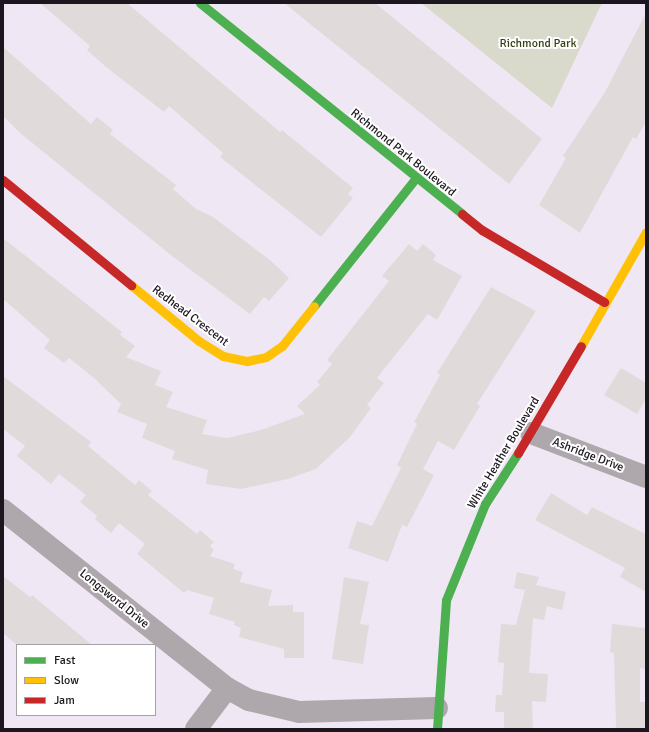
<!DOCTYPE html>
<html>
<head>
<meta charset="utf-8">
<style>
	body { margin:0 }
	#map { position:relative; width:649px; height:732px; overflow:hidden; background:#f0e7f4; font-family:Signika,sans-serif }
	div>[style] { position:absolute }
	.green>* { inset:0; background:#d9dacc }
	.building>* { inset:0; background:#e1dadb }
	.street>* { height:22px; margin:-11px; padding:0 11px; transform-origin:11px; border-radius:11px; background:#aea7ac }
	.fast>* { height:9px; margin:-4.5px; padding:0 4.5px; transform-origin:4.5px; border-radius:4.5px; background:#4caf50 }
	.slow>* { height:9px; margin:-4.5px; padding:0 4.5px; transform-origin:4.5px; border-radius:4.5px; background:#ffc107 }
	.jam>* { height:9px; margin:-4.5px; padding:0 4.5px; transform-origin:4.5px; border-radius:4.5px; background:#c62828 }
	span { translate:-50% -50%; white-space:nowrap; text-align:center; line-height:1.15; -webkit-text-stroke:4px #fff; paint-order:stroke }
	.park-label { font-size:12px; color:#364012 }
	.street-label { font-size:12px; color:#1c161e }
	.frame { position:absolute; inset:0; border:4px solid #1c161e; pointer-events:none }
	.legend { position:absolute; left:16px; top:644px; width:140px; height:72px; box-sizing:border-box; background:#fff; border:1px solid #a4a2a5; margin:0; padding:5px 7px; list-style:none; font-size:12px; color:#1c161e }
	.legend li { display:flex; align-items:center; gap:8px; height:20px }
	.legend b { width:20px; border:1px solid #a4a2a5 }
</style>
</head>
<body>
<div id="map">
	<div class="green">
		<div style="clip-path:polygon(421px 3px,602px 3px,552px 108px)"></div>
	</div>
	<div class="building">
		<div style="clip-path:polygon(40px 3px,127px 3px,280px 132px,282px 130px,353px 188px,348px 194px,353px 198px,321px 237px,220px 157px,223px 153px,169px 106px,164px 112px,106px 67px,87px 50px,90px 46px)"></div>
		<div style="clip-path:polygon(284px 3px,375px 3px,542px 139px,509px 184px)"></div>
		<div style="clip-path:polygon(646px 13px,646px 122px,636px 139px,633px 137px,580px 233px,539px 205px,566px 158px,563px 156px,605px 92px)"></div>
		<div style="clip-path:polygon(3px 47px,91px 124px,97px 117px,113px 130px,110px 134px,176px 185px,173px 189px,196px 209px,213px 217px,271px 261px,289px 278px,269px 301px,264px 297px,250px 314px,172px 256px,20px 133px,3px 116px)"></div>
		<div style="clip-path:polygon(3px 238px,122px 332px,120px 335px,135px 346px,126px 357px,161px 371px,155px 385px,173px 392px,166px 407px,207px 420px,202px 434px,227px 438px,261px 430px,305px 414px,297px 406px,320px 385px,317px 382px,332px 364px,327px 360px,389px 281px,382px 276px,409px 244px,417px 251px,423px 244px,436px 255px,433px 260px,462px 276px,437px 320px,428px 314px,377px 378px,384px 383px,367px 405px,371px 408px,350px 437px,316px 469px,288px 479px,241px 489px,206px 484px,208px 470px,172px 459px,175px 451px,142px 438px,147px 424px,117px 412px,121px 404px,94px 378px,69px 358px,64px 363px,44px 348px,50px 340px,3px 299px)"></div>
		<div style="clip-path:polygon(491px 287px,536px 311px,477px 404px,480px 406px,454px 450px,438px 441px,423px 469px,434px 475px,407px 527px,402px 525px,388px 562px,348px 548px,357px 521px,372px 526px,401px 468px,397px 465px,417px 424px,414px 422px,440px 375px,437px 373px)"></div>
		<div style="clip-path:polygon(621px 368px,646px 383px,646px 399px,637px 414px,604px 395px)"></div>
		<div style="clip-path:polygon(3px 376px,91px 442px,88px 446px,135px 485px,139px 480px,152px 491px,148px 495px,197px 534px,200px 530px,214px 542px,210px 546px,214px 550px,210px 556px,235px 564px,233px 569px,243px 572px,240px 582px,272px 590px,268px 606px,293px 605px,293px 612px,304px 612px,304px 658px,284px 658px,284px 649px,239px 637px,241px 628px,234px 625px,235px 622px,209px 614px,214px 598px,187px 590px,184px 593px,137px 554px,145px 544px,119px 523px,111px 533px,95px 519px,97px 516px,80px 502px,86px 495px,59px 474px,51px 484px,17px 456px,25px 446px,3px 429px)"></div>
		<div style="clip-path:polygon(551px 493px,587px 515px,592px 507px,646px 534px,646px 592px,620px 577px,625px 568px,535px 520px)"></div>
		<div style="clip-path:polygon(517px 572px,539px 577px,536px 585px,566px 592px,562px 610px,547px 606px,544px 620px,533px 618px,529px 673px,548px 674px,546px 702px,532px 701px,533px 729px,504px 729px,504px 712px,495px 712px,496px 695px,502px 695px,504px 663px,498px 662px,501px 624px,516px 625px,525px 590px,514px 588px)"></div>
		<div style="clip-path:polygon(3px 576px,30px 597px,32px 595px,92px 645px,17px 645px,3px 633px)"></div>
		<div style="clip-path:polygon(344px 577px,369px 582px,360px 624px,369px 625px,363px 664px,332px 659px)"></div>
		<div style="clip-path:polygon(612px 624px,646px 628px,646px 669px,640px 668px,640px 702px,646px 702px,646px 729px,616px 729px,614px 653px,610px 652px)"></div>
	</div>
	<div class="street">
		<div style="left:531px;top:433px;width:123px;rotate:20.9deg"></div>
		<div style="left:3px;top:510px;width:286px;rotate:38.5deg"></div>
		<div style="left:227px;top:688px;width:25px;rotate:29deg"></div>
		<div style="left:249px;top:700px;width:51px;rotate:13.5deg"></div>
		<div style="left:299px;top:712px;width:138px;rotate:-1.7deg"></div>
		<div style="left:196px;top:729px;width:51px;rotate:-52.9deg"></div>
	</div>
	<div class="fast">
		<div style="left:200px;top:3px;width:336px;rotate:38.8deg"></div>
		<div style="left:314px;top:306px;width:162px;rotate:-51.5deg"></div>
		<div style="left:437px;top:729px;width:129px;rotate:-86deg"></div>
		<div style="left:446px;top:600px;width:104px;rotate:-67.9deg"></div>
		<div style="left:485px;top:504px;width:61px;rotate:-57.1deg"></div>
	</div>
	<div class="slow">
		<div style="left:131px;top:285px;width:88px;rotate:39.5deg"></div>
		<div style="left:199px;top:341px;width:28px;rotate:32deg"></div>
		<div style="left:223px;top:356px;width:25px;rotate:12deg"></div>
		<div style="left:247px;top:361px;width:19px;rotate:-12deg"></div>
		<div style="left:266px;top:357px;width:19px;rotate:-35deg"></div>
		<div style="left:282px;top:346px;width:51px;rotate:-51.3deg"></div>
		<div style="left:581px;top:346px;width:131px;rotate:-60.3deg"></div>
	</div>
	<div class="jam">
		<div style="left:3px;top:180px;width:166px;rotate:39.4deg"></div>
		<div style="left:462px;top:214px;width:26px;rotate:39deg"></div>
		<div style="left:482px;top:230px;width:142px;rotate:30.5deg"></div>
		<div style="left:518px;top:453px;width:124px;rotate:-59.5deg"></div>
	</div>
	<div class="park-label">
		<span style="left:538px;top:44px">Richmond Park</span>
	</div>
	<div class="street-label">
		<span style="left:403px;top:153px;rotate:39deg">Richmond Park Boulevard</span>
		<span style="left:190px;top:316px;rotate:37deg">Redhead Crescent</span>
		<span style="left:504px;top:453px;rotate:-59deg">White Heather Boulevard</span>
		<span style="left:588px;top:455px;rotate:21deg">Ashridge Drive</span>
		<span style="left:114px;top:599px;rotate:39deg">Longsword Drive</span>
	</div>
	<div class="frame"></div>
	<ul class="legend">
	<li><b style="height:5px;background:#4caf50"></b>Fast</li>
	<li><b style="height:5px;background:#ffc107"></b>Slow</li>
	<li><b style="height:5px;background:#c62828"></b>Jam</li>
	</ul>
</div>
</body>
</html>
